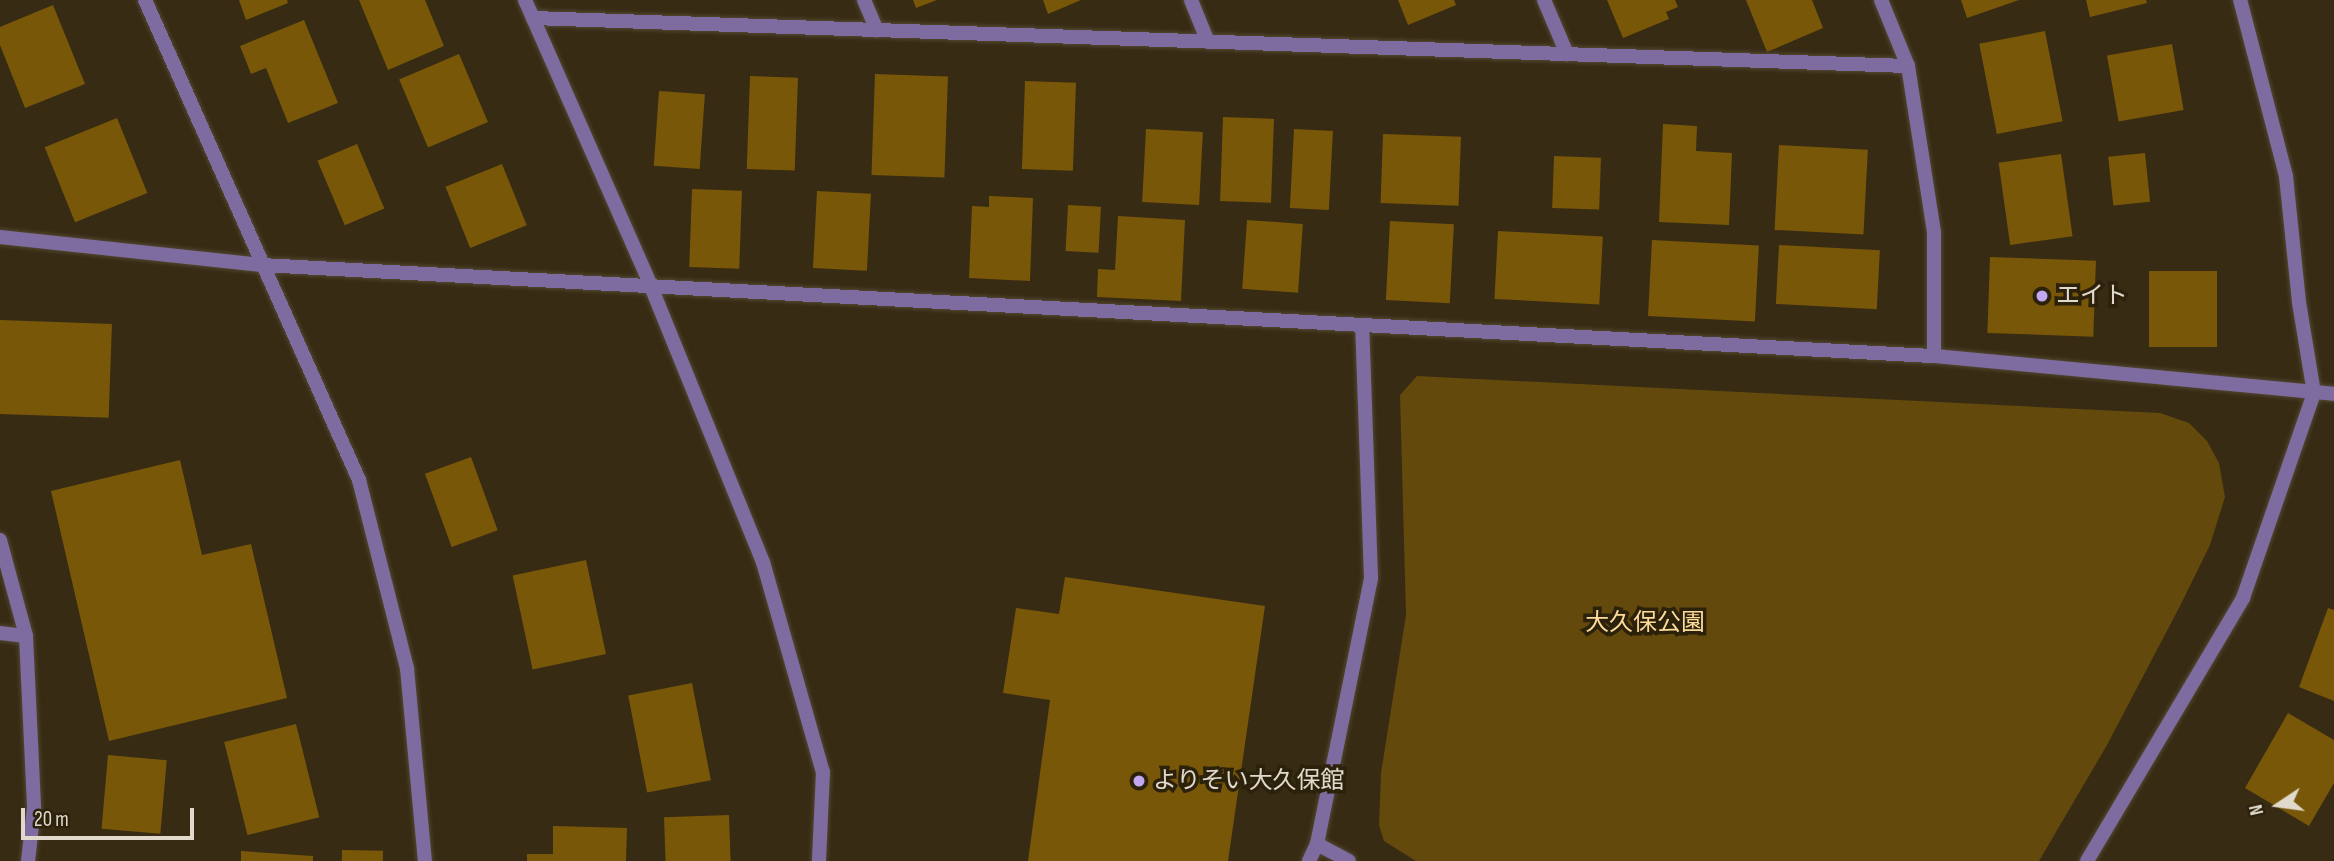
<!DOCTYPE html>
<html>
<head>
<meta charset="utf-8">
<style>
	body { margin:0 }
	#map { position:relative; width:2334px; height:861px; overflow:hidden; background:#372b14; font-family:"Sofia Sans Condensed","Noto Sans JP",sans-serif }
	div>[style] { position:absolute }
	.green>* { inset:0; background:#64490d }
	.building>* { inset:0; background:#785708; transform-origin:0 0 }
	.roads { filter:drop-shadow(0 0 2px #524731) drop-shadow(0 0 2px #524731) }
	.minor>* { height:14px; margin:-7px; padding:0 7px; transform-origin:7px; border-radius:7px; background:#7e6ca0 }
	.tertiary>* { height:14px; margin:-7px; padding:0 7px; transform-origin:7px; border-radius:7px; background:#7e6ca0 }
	.dots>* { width:19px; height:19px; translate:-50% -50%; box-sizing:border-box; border:4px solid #2c210a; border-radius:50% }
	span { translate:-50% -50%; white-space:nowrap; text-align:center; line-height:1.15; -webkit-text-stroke:7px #2c210a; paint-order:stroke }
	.poi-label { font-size:24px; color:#e1d9cc }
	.left { translate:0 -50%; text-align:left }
	.park-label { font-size:24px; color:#fdda9a }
	.north { position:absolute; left:2243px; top:770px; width:70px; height:70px; -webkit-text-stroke:5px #2c210a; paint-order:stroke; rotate:257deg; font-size:19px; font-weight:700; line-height:28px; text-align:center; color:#e1d9cc }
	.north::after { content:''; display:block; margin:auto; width:24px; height:32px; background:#e1d9cc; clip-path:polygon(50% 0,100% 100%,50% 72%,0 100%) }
	.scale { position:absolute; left:21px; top:808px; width:173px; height:32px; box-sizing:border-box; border:4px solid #e1d9cc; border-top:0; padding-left:9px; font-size:21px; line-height:24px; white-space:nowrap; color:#e1d9cc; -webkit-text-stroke:5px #2c210a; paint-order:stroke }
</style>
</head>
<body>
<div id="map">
	<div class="green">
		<div style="clip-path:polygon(1417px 376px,2160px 413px,2189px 423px,2207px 441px,2219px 463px,2225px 497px,2210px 545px,2180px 606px,2107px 745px,2039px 861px,1416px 861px,1384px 841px,1379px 825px,1381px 773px,1406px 615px,1400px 395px)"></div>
	</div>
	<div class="building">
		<div style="clip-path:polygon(239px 0,287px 0,288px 3px,246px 20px)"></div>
		<div style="clip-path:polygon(359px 0,425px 0,444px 46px,388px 70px)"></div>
		<div style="clip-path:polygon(913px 0,937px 0,916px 8px)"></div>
		<div style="clip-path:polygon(1043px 0,1081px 0,1048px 14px)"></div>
		<div style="clip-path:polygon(1398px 0,1454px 0,1456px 5px,1408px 25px)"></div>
		<div style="clip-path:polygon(1607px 0,1675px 0,1678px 7px,1666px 12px,1669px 19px,1623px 38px)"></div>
		<div style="clip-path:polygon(1746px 0,1812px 0,1823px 28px,1767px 52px)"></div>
		<div style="clip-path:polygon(1961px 0,2019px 0,1967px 18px)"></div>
		<div style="clip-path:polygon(2086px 0,2146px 0,2147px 3px,2090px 17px)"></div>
		<div style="clip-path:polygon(53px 5px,85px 84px,25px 108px,0 45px,0 27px)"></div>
		<div style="clip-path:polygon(304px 20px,338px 103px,288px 123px,266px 68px,251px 74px,240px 46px)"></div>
		<div style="left:2045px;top:31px;width:92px;height:67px;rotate:79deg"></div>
		<div style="left:2172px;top:44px;width:67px;height:66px;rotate:80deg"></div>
		<div style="left:459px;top:54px;width:74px;height:65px;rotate:67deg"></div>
		<div style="left:875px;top:74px;width:73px;height:101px;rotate:2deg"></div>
		<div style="left:750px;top:76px;width:48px;height:93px;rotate:2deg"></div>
		<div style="left:1025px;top:81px;width:51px;height:88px;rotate:2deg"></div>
		<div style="left:659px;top:91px;width:46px;height:75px;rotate:4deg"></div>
		<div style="left:1223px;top:117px;width:51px;height:84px;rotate:2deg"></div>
		<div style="left:117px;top:118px;width:81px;height:78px;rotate:68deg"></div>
		<div style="clip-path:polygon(1663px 124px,1697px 126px,1696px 151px,1732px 153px,1729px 225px,1659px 222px)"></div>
		<div style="left:1146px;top:129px;width:57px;height:73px;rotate:3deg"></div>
		<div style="left:1294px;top:129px;width:39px;height:79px;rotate:3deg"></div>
		<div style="left:1383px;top:134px;width:78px;height:69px;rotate:2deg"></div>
		<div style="left:357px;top:144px;width:70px;height:43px;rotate:67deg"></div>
		<div style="left:1779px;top:145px;width:89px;height:85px;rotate:3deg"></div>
		<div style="left:2145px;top:153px;width:49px;height:37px;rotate:84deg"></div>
		<div style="left:2061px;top:154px;width:83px;height:63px;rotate:82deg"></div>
		<div style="left:1554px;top:156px;width:47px;height:52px;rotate:2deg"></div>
		<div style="left:502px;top:164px;width:66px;height:61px;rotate:68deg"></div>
		<div style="left:692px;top:189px;width:50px;height:78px;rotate:2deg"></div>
		<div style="left:817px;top:191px;width:54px;height:77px;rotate:3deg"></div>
		<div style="clip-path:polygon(989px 196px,1033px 198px,1030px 281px,969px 278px,972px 206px,989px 207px)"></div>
		<div style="left:1068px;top:205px;width:33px;height:46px;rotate:3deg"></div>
		<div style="clip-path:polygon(1118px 216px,1185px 220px,1181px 301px,1097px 297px,1098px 269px,1115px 270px)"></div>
		<div style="left:1247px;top:220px;width:56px;height:69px;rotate:4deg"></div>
		<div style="left:1390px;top:221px;width:64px;height:79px;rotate:3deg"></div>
		<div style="left:1498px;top:231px;width:105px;height:68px;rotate:3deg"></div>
		<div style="left:1652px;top:240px;width:107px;height:76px;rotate:3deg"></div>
		<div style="left:1779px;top:245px;width:101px;height:59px;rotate:3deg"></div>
		<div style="left:1990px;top:257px;width:106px;height:76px;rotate:2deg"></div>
		<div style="left:2217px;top:271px;width:76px;height:68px;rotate:90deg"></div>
		<div style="left:0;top:320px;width:112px;height:94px;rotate:2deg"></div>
		<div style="left:471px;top:457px;width:78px;height:49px;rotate:70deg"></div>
		<div style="clip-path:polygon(180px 460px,202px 555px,251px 544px,287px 698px,109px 741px,51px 491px)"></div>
		<div style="left:586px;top:560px;width:96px;height:75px;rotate:78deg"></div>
		<div style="clip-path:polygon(1065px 577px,1265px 606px,1228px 861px,1028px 861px,1050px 700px,1003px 693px,1016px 608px,1059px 614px)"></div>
		<div style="clip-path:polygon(2328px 608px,2334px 610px,2334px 701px,2299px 687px)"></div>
		<div style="left:692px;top:683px;width:99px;height:65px;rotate:79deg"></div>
		<div style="clip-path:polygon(2288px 713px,2334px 740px,2334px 783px,2309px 826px,2245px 788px)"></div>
		<div style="left:296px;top:724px;width:96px;height:74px;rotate:76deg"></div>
		<div style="left:108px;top:755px;width:59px;height:74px;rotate:5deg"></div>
		<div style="left:729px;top:815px;width:46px;height:65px;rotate:88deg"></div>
		<div style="clip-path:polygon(553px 826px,627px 828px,626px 861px,527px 861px,527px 854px,553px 854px)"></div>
		<div style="left:342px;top:850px;width:41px;height:11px;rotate:1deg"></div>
		<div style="clip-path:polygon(241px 851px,313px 856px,313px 861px,241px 861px)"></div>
	</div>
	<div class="roads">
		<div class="minor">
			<div style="left:525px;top:0;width:310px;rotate:66.2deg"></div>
			<div style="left:650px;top:284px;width:300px;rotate:67.9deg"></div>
			<div style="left:763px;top:562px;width:218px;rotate:74.1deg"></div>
			<div style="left:823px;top:772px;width:89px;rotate:92.6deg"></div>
			<div style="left:864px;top:0;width:33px;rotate:67deg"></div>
			<div style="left:1191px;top:0;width:45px;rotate:68deg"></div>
			<div style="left:1544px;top:0;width:59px;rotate:66.9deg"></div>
			<div style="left:1881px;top:0;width:71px;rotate:67.8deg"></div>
			<div style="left:1908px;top:66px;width:168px;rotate:81.1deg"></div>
			<div style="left:1934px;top:232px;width:124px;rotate:90deg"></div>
			<div style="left:533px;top:18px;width:1376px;rotate:2deg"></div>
			<div style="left:0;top:237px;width:263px;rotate:6.1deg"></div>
			<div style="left:262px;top:265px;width:1674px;rotate:3.12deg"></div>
			<div style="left:1934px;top:356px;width:402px;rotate:5.4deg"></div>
			<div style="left:0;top:540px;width:99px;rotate:74.8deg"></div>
			<div style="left:26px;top:636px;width:171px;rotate:87.3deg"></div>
			<div style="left:34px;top:807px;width:54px;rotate:96.3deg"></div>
			<div style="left:0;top:633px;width:26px;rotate:7deg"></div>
			<div style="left:1317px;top:844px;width:36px;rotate:28deg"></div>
			<div style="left:1309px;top:861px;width:19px;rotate:-65deg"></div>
			<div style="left:1317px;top:844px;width:271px;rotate:-78.5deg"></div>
			<div style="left:1371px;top:578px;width:253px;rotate:-92deg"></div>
		</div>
		<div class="tertiary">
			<div style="left:145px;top:0;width:526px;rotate:65.97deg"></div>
			<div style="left:359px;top:480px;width:194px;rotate:75.7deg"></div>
			<div style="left:407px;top:668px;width:194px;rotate:84.7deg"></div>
			<div style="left:2087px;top:861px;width:306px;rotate:-59.3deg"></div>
			<div style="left:2243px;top:598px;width:217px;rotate:-70.9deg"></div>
			<div style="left:2314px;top:393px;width:92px;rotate:-99.4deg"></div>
			<div style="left:2299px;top:302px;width:127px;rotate:-95.9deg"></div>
			<div style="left:2286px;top:176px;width:182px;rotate:-104.6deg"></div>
		</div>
	</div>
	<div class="dots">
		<div style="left:2042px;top:296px;background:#c2a8f3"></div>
		<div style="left:1139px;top:781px;background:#c2a8f3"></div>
	</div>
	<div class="poi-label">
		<span class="left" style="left:2056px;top:296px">エイト</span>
		<span class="left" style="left:1153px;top:781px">よりそい大久保館</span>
	</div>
	<div class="park-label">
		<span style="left:1645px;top:623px">大久保公園</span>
	</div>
	<div class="north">N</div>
	<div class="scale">20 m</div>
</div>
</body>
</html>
